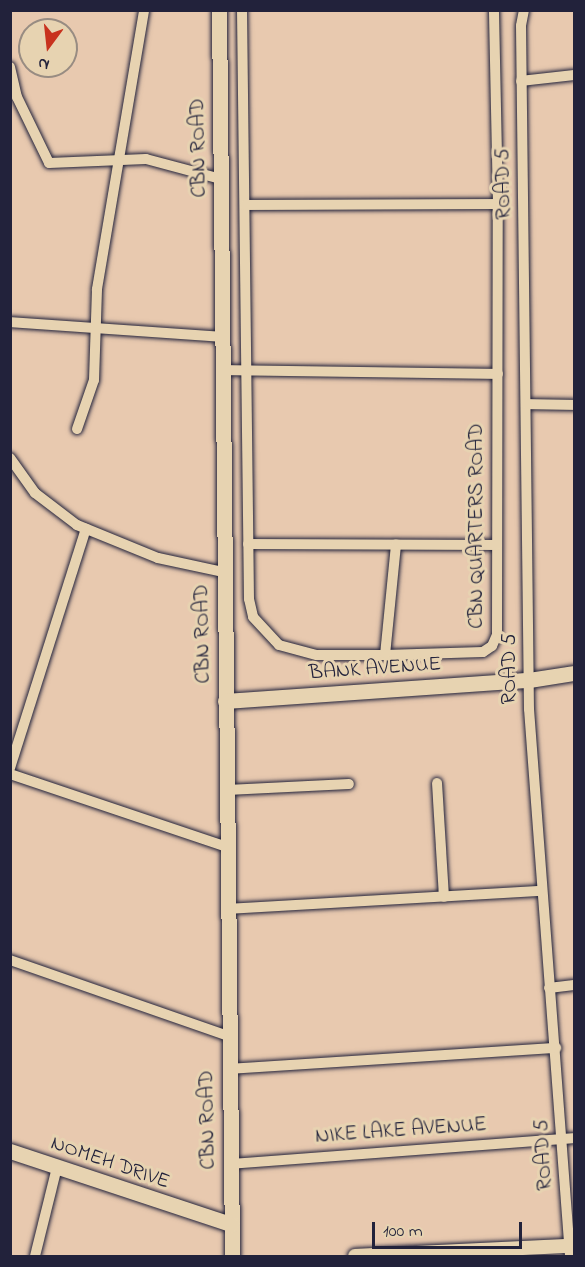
<!DOCTYPE html>
<html>
<head>
<meta charset="utf-8">
<style>
	body { margin:0 }
	#map { position:relative; width:585px; height:1267px; overflow:hidden; background:#e8c9af; font-family:"Indie Flower",sans-serif }
	div>[style] { position:absolute }
	.roads { filter:drop-shadow(0 0 2px #22223b) drop-shadow(0 0 2px #22223b) }
	.minor>* { height:10px; margin:-5px; padding:0 5px; transform-origin:5px; border-radius:5px; background:#e7d3b1 }
	.tertiary>* { height:14px; margin:-7px; padding:0 7px; transform-origin:7px; border-radius:7px; background:#e7d3b1 }
	.secondary>* { height:15px; margin:-7.5px; padding:0 7.5px; transform-origin:7.5px; border-radius:7.5px; background:#e7d3b1 }
	span { translate:-50% -50%; white-space:nowrap; text-align:center; line-height:1.15; -webkit-text-stroke:6px #e7d3b1; paint-order:stroke }
	.street-label { font-size:21px; color:#22223b }
	.frame { position:absolute; inset:0; border:12px solid #22223b; pointer-events:none }
	.north { position:absolute; left:18px; top:18px; width:60px; height:60px; box-sizing:border-box; background:#e7d3b1; border:2px solid #988c82; border-radius:50%; rotate:195deg; font-size:16px; font-weight:700; line-height:24px; text-align:center; color:#22223b }
	.north::after { content:''; display:block; margin:auto; width:21px; height:27px; background:#c8321e; clip-path:polygon(50% 0,100% 100%,50% 72%,0 100%) }
	.scale { position:absolute; left:372px; top:1222px; width:150px; height:27px; box-sizing:border-box; border:3px solid #22223b; border-top:0; padding-left:8px; font-size:18px; line-height:21px; white-space:nowrap; color:#22223b; -webkit-text-stroke:4px #e7d3b1; paint-order:stroke }
</style>
</head>
<body>
<div id="map">
	<div class="roads">
		<div class="minor">
			<div style="left:242px;top:10px;width:589px;rotate:89.32deg"></div>
			<div style="left:249px;top:599px;width:18px;rotate:77deg"></div>
			<div style="left:253px;top:617px;width:38px;rotate:47deg"></div>
			<div style="left:279px;top:645px;width:39px;rotate:15deg"></div>
			<div style="left:317px;top:655px;width:68px"></div>
			<div style="left:385px;top:655px;width:98px;rotate:-1.8deg"></div>
			<div style="left:483px;top:652px;width:11px;rotate:-34deg"></div>
			<div style="left:492px;top:646px;width:12px;rotate:-66deg"></div>
			<div style="left:497px;top:635px;width:431px;rotate:-89.9deg"></div>
			<div style="left:498px;top:204px;width:194px;rotate:-91.2deg"></div>
			<div style="left:524px;top:10px;width:16px;rotate:101deg"></div>
			<div style="left:521px;top:26px;width:683px;rotate:89.33deg"></div>
			<div style="left:529px;top:709px;width:549px;rotate:85.71deg"></div>
			<div style="left:10px;top:67px;width:31px;rotate:77deg"></div>
			<div style="left:17px;top:97px;width:73px;rotate:64.1deg"></div>
			<div style="left:49px;top:163px;width:97px;rotate:-2.4deg"></div>
			<div style="left:146px;top:159px;width:78px;rotate:14.9deg"></div>
			<div style="left:521px;top:81px;width:53px;rotate:-6.5deg"></div>
			<div style="left:245px;top:205px;width:253px;rotate:-0.2deg"></div>
			<div style="left:10px;top:322px;width:213px;rotate:4deg"></div>
			<div style="left:222px;top:370px;width:276px;rotate:0.8deg"></div>
			<div style="left:526px;top:404px;width:48px;rotate:1.2deg"></div>
			<div style="left:77px;top:429px;width:52px;rotate:-70.9deg"></div>
			<div style="left:94px;top:380px;width:91px;rotate:-88.1deg"></div>
			<div style="left:97px;top:289px;width:283px;rotate:-80.4deg"></div>
			<div style="left:10px;top:458px;width:43px;rotate:54.5deg"></div>
			<div style="left:35px;top:493px;width:53px;rotate:37.3deg"></div>
			<div style="left:77px;top:525px;width:87px;rotate:22.2deg"></div>
			<div style="left:158px;top:558px;width:66px;rotate:12.2deg"></div>
			<div style="left:248px;top:544px;width:249px;rotate:0.2deg"></div>
			<div style="left:385px;top:655px;width:111px;rotate:-84.3deg"></div>
			<div style="left:10px;top:768px;width:251px;rotate:-72.4deg"></div>
			<div style="left:10px;top:774px;width:229px;rotate:18.6deg"></div>
			<div style="left:437px;top:783px;width:114px;rotate:86.5deg"></div>
			<div style="left:227px;top:790px;width:122px;rotate:-2.8deg"></div>
			<div style="left:227px;top:909px;width:315px;rotate:-3.3deg"></div>
			<div style="left:10px;top:960px;width:231px;rotate:19.2deg"></div>
			<div style="left:549px;top:988px;width:25px;rotate:-7deg"></div>
			<div style="left:229px;top:1069px;width:328px;rotate:-3.7deg"></div>
			<div style="left:230px;top:1164px;width:345px;rotate:-4.3deg"></div>
			<div style="left:35px;top:1256px;width:92px;rotate:-76.1deg"></div>
		</div>
		<div class="tertiary">
			<div style="left:355px;top:1256px;width:214px;rotate:-2.7deg"></div>
		</div>
		<div class="secondary">
			<div style="left:219px;top:10px;width:1246px;rotate:89.4deg"></div>
			<div style="left:225px;top:701px;width:305px;rotate:-4deg"></div>
			<div style="left:529px;top:680px;width:46px;rotate:-8.8deg"></div>
			<div style="left:10px;top:1151px;width:233px;rotate:18.3deg"></div>
		</div>
	</div>
	<div class="street-label">
		<span style="left:199px;top:148px;rotate:-91deg">CBN ROAD</span>
		<span style="left:504px;top:184px;rotate:-91deg">ROAD 5</span>
		<span style="left:477px;top:526px;rotate:-90deg">CBN QUARTERS ROAD</span>
		<span style="left:203px;top:634px;rotate:-91deg">CBN ROAD</span>
		<span style="left:375px;top:669px;rotate:-4deg">BANK AVENUE</span>
		<span style="left:510px;top:669px;rotate:-90deg">ROAD 5</span>
		<span style="left:208px;top:1120px;rotate:-91deg">CBN ROAD</span>
		<span style="left:401px;top:1131px;rotate:-4deg">NIKE LAKE AVENUE</span>
		<span style="left:544px;top:1155px;rotate:-93deg">ROAD 5</span>
		<span style="left:110px;top:1163px;rotate:19deg">NOMEH DRIVE</span>
	</div>
	<div class="frame"></div>
	<div class="north">N</div>
	<div class="scale">100 m</div>
</div>
</body>
</html>
